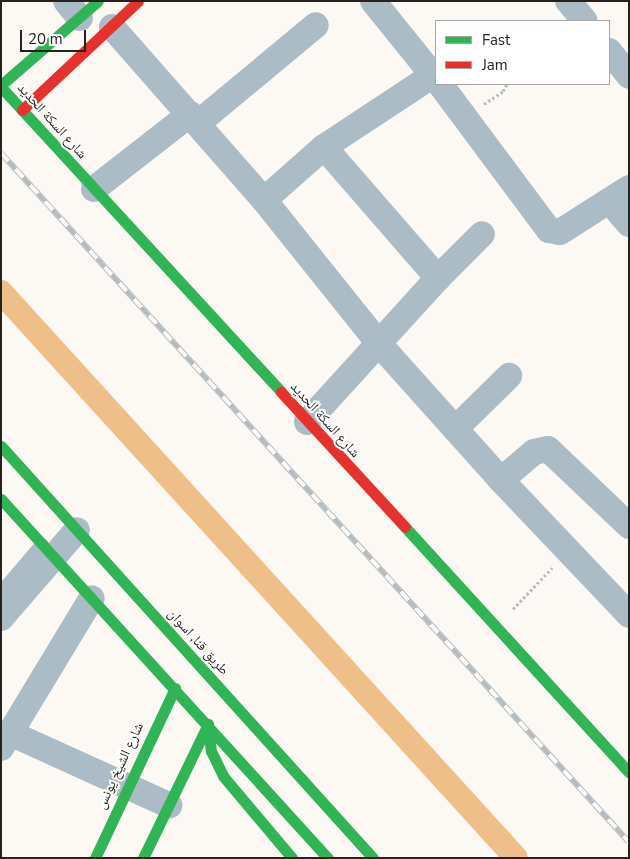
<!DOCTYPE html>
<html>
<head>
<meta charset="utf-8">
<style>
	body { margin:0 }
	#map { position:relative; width:630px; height:859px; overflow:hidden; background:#fcf8f4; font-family:"Nunito Sans","Noto Naskh Arabic",sans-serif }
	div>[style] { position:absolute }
	.canal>* { height:24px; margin:-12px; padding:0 12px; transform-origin:12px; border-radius:12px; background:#efbf8a }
	.path>* { height:3px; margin-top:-1.5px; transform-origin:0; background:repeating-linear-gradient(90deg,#b6bcc1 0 2.5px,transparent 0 5px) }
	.lane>* { height:14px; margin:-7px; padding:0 7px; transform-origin:7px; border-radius:7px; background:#abbcc6 }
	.street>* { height:26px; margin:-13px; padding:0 13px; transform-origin:13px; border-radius:13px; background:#abbcc6 }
	.fast>* { height:11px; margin:-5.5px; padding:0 5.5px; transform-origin:5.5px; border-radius:5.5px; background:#30b455 }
	.jam>* { height:11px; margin:-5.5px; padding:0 5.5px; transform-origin:5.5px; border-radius:5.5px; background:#e5322d }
	.rail>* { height:5.5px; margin-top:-2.75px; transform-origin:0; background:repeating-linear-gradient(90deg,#fff 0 11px,#b5bcc0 0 22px); box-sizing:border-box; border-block:1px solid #b5bcc0 }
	span { translate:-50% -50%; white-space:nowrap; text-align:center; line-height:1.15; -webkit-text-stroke:4px #fff; paint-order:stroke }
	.street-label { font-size:14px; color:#27221e }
	.frame { position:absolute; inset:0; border:2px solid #27221e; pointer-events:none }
	.legend { position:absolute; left:435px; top:20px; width:175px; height:65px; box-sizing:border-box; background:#fff; border:1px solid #a9a7a5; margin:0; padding:6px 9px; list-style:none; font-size:15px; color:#27221e }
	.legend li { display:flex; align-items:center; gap:10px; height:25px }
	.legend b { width:25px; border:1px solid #a9a7a5 }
	.scale { position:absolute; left:20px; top:30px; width:66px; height:22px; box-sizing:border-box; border:2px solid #27221e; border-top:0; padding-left:6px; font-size:15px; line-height:18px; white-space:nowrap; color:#27221e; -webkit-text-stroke:4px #fff; paint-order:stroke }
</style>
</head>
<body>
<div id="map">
	<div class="canal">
		<div style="left:1px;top:292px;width:765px;rotate:47.7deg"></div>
	</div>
	<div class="path">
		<div style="left:458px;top:21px;width:1px"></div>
		<div style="left:484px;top:104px;width:23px;rotate:-34deg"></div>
		<div style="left:503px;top:91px;width:8px;rotate:-60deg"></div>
		<div style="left:513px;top:609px;width:57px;rotate:-46.4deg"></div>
	</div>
	<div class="lane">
		<div style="left:1px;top:593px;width:63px;rotate:-49.5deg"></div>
	</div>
	<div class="street">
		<div style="left:66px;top:1px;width:22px;rotate:51deg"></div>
		<div style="left:373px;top:1px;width:100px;rotate:51.1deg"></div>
		<div style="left:568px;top:1px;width:26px;rotate:50deg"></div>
		<div style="left:112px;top:27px;width:230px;rotate:48.7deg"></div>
		<div style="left:264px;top:200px;width:186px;rotate:51.3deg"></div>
		<div style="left:380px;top:345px;width:181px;rotate:48.1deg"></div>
		<div style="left:501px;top:480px;width:186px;rotate:46.5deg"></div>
		<div style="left:609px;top:51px;width:32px;rotate:51deg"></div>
		<div style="left:440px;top:84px;width:182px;rotate:53.3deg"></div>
		<div style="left:549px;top:230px;width:11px;rotate:10deg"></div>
		<div style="left:560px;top:232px;width:82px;rotate:-32.5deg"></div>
		<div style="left:198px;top:123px;width:153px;rotate:-39.7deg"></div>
		<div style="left:324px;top:147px;width:174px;rotate:49deg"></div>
		<div style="left:438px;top:278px;width:62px;rotate:-45deg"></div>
		<div style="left:94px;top:189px;width:122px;rotate:-38deg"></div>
		<div style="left:264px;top:200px;width:80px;rotate:-41.5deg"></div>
		<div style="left:324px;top:147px;width:131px;rotate:-33.4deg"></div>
		<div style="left:610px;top:202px;width:29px;rotate:49deg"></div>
		<div style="left:307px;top:422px;width:195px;rotate:-47.7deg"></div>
		<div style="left:455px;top:429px;width:76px;rotate:-44.5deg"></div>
		<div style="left:501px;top:480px;width:43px;rotate:-40.3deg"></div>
		<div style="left:534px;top:452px;width:14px;rotate:-12deg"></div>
		<div style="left:548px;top:449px;width:112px;rotate:43.5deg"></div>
		<div style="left:1px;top:618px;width:116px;rotate:-49.2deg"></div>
		<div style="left:10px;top:733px;width:175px;rotate:24.4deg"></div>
		<div style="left:1px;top:748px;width:175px;rotate:-58.8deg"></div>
	</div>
	<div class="fast">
		<div style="left:1px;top:85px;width:128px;rotate:-40.9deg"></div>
		<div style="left:1px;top:87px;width:414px;rotate:47.4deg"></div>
		<div style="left:1px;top:446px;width:555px;rotate:47.92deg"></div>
		<div style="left:1px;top:499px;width:486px;rotate:47.7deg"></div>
		<div style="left:405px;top:527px;width:332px;rotate:47.6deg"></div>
		<div style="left:208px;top:724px;width:27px;rotate:84deg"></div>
		<div style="left:211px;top:751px;width:28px;rotate:64deg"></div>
		<div style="left:223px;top:776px;width:107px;rotate:49.9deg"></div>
		<div style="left:95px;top:858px;width:188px;rotate:-64.8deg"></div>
		<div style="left:143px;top:858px;width:149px;rotate:-64.1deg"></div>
	</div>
	<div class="jam">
		<div style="left:22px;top:110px;width:159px;rotate:-43.2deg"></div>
		<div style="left:281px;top:392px;width:183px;rotate:47.4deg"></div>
	</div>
	<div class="rail">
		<div style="left:1px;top:153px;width:932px;rotate:47.65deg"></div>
	</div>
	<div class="street-label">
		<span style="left:52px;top:121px;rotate:48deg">شارع السكة الحديد</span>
		<span style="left:325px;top:420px;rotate:48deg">شارع السكة الحديد</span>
		<span style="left:198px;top:642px;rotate:48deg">طريق قنا, اسوان</span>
		<span style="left:120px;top:766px;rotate:-65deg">شارع الشيخ يونس</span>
	</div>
	<div class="frame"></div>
	<ul class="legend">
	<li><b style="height:6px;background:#30b455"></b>Fast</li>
	<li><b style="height:6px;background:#e5322d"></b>Jam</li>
	</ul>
	<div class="scale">20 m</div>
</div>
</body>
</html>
